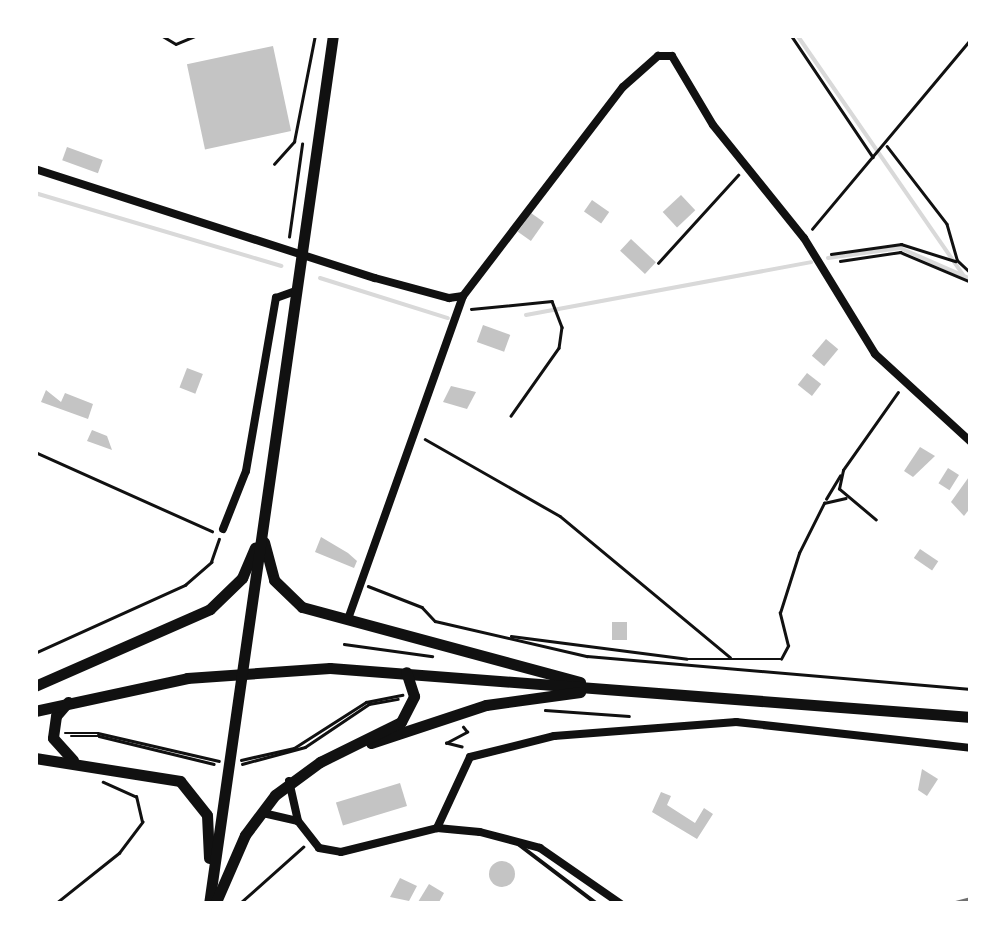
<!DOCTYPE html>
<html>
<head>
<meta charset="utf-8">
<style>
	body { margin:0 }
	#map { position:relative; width:1006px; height:939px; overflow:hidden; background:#fff; font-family:"Sofia Sans Condensed",sans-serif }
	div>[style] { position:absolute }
	.stream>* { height:4px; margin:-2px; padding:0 2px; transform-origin:2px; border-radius:2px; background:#d9d9d9 }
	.building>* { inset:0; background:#c4c4c4; transform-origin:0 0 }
	.round { border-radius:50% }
	.path>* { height:2.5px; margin:-1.25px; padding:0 1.25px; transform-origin:1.25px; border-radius:1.25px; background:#111 }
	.service>* { height:4px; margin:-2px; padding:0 2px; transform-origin:2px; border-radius:2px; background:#111 }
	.minor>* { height:8px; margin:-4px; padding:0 4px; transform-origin:4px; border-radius:4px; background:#111 }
	.primary>* { height:11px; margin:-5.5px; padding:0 5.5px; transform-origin:5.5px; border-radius:5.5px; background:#111 }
	.rail>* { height:4px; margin:-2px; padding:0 2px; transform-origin:2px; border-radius:2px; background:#707070 }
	span { translate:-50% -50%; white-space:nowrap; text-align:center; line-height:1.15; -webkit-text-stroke:8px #fff; paint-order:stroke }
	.frame { position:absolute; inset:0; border:38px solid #fff; pointer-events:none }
</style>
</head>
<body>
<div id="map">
	<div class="stream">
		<div style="left:797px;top:35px;width:292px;rotate:55.3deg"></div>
		<div style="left:35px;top:193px;width:257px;rotate:16.5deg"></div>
		<div style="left:828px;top:258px;width:73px;rotate:-7.9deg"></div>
		<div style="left:900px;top:248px;width:77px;rotate:23.6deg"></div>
		<div style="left:320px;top:278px;width:134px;rotate:17.4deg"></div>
		<div style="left:526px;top:315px;width:290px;rotate:-10.5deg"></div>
	</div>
	<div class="building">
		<div style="left:273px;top:46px;width:87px;height:88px;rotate:78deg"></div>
		<div style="left:67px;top:147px;width:38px;height:14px;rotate:20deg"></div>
		<div style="left:681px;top:195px;width:21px;height:25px;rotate:47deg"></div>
		<div style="left:592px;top:200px;width:21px;height:14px;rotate:35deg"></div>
		<div style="left:531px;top:213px;width:16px;height:23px;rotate:35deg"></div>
		<div style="left:631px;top:239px;width:34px;height:16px;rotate:43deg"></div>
		<div style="left:483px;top:325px;width:29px;height:18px;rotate:20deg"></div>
		<div style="left:826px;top:339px;width:16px;height:22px;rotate:40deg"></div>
		<div style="left:187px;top:368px;width:17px;height:21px;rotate:21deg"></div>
		<div style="left:807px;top:373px;width:18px;height:15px;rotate:38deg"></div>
		<div style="clip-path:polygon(451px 386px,476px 392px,467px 409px,443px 402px)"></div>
		<div style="clip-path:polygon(46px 390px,61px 402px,65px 393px,93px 404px,88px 419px,41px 402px)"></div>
		<div style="clip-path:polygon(92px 430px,107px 436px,112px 450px,87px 441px)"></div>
		<div style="clip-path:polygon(920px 447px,935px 456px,913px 477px,904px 471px)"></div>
		<div style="left:948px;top:468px;width:13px;height:18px;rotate:32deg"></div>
		<div style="clip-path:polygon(971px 474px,971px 507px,964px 516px,951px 502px)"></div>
		<div style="clip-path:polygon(321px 537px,348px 553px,357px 561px,354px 568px,315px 552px)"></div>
		<div style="left:920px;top:549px;width:22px;height:11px;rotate:34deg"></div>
		<div style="left:612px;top:622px;width:15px;height:18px"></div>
		<div style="clip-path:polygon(922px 769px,938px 779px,927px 796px,918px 790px)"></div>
		<div style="left:400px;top:783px;width:24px;height:67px;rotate:73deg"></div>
		<div style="clip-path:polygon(661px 792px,671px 796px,667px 805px,695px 823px,704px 808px,713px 814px,697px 839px,652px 812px)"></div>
		<div class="round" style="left:489px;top:861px;width:26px;height:26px"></div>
		<div style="clip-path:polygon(400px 878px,417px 886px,409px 901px,390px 897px)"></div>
		<div style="clip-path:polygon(429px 884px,444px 893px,438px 904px,418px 902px)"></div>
	</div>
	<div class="path">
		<div style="left:35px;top:35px;width:28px;rotate:90deg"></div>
		<div style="left:161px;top:35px;width:17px;rotate:31deg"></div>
		<div style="left:176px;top:44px;width:23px;rotate:-23deg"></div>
		<div style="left:791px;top:35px;width:147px;rotate:56.1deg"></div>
		<div style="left:887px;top:146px;width:98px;rotate:52.4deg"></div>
		<div style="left:947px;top:224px;width:37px;rotate:74deg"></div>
		<div style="left:957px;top:260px;width:19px;rotate:43deg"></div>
		<div style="left:274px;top:164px;width:30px;rotate:-48deg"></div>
		<div style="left:294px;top:142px;width:109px;rotate:-78.9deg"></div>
		<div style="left:812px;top:229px;width:248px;rotate:-50.1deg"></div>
		<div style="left:289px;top:237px;width:94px;rotate:-82deg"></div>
		<div style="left:831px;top:254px;width:71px;rotate:-8.1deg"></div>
		<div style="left:901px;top:244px;width:57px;rotate:17.5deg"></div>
		<div style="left:840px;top:261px;width:61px;rotate:-8.5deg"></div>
		<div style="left:900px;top:252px;width:77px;rotate:22.9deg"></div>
		<div style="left:658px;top:263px;width:119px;rotate:-47.7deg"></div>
		<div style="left:471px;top:309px;width:81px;rotate:-5.6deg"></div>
		<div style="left:552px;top:301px;width:28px;rotate:69deg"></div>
		<div style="left:562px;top:327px;width:21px;rotate:98deg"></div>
		<div style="left:559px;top:348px;width:83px;rotate:125.2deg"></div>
		<div style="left:425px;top:439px;width:155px;rotate:29.7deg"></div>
		<div style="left:560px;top:516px;width:221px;rotate:39.7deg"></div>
		<div style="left:35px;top:452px;width:194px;rotate:24.1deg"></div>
		<div style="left:826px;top:499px;width:27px;rotate:-59deg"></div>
		<div style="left:876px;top:520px;width:48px;rotate:-140deg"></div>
		<div style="left:839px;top:489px;width:19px;rotate:-78deg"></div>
		<div style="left:843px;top:470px;width:95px;rotate:-54.8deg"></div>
		<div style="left:368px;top:586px;width:58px;rotate:21.3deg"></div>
		<div style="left:422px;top:607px;width:19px;rotate:47deg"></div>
		<div style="left:435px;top:621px;width:156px;rotate:13deg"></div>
		<div style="left:587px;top:656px;width:385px;rotate:4.9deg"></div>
		<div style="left:511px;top:636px;width:177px;rotate:7.4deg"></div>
		<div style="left:687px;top:659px;width:94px"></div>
		<div style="left:781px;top:659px;width:15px;rotate:-62deg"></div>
		<div style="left:788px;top:646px;width:34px;rotate:-104deg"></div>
		<div style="left:780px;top:613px;width:63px;rotate:-72.4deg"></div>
		<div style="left:799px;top:553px;width:56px;rotate:-63.4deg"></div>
		<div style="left:824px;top:503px;width:22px;rotate:-13deg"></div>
		<div style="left:344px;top:644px;width:89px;rotate:7.8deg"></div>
		<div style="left:35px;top:653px;width:165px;rotate:-24.4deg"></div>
		<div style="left:185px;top:585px;width:35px;rotate:-41deg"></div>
		<div style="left:211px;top:562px;width:24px;rotate:-71deg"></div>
		<div style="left:545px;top:710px;width:84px;rotate:4.1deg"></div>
		<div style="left:65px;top:733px;width:33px"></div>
		<div style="left:98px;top:733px;width:124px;rotate:13deg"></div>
		<div style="left:71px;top:736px;width:28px"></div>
		<div style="left:99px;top:736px;width:118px;rotate:13.7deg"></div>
		<div style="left:462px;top:747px;width:16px;rotate:-166deg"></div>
		<div style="left:446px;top:743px;width:24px;rotate:-28deg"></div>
		<div style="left:467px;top:732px;width:6px;rotate:-129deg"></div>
		<div style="left:241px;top:760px;width:54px;rotate:-12.8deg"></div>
		<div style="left:294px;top:748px;width:85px;rotate:-32.6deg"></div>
		<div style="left:366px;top:702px;width:37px;rotate:-11deg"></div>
		<div style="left:242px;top:764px;width:65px;rotate:-15.1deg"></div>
		<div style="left:305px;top:747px;width:77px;rotate:-33.9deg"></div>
		<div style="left:369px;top:704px;width:29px;rotate:-10deg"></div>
		<div style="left:55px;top:904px;width:82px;rotate:-38.6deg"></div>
		<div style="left:119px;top:853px;width:39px;rotate:-53deg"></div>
		<div style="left:142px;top:822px;width:26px;rotate:-103deg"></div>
		<div style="left:136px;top:797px;width:36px;rotate:-156deg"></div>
		<div style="left:239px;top:904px;width:86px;rotate:-41.7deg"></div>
	</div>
	<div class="service">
		<div style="left:518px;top:844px;width:99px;rotate:37.2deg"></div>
	</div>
	<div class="minor">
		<div style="left:35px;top:169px;width:357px;rotate:17.8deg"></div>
		<div style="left:375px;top:278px;width:77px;rotate:15.1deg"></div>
		<div style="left:449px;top:298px;width:14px;rotate:-8deg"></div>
		<div style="left:463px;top:296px;width:263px;rotate:-52.6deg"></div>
		<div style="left:623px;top:87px;width:47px;rotate:-41.5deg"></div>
		<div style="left:658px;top:56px;width:14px"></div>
		<div style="left:672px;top:56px;width:80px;rotate:59.3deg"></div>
		<div style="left:713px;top:125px;width:145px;rotate:51.2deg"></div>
		<div style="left:804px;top:238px;width:136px;rotate:58.5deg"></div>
		<div style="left:875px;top:354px;width:130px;rotate:42.5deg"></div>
		<div style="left:223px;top:529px;width:62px;rotate:-68.4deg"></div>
		<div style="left:246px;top:471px;width:176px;rotate:-80.2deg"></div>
		<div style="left:276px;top:298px;width:20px;rotate:-20deg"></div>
		<div style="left:348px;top:619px;width:343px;rotate:-70.4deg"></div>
		<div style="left:289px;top:781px;width:41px;rotate:77.3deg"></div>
		<div style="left:298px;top:821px;width:34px;rotate:52deg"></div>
		<div style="left:319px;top:848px;width:22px;rotate:10deg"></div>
		<div style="left:341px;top:852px;width:99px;rotate:-14deg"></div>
		<div style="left:437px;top:828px;width:43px;rotate:5.3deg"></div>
		<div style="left:480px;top:832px;width:62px;rotate:14.9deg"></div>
		<div style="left:540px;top:848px;width:98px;rotate:34.7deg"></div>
		<div style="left:263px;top:813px;width:35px;rotate:13deg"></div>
		<div style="left:437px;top:828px;width:78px;rotate:-65.1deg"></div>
		<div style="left:470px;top:757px;width:87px;rotate:-14deg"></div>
		<div style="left:554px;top:736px;width:183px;rotate:-4.4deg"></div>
		<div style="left:736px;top:722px;width:236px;rotate:6.3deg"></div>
	</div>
	<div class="primary">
		<div style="left:264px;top:542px;width:39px;rotate:75deg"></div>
		<div style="left:274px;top:580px;width:39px;rotate:44deg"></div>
		<div style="left:302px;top:607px;width:288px;rotate:15.1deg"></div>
		<div style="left:35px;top:686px;width:191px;rotate:-23.7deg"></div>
		<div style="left:210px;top:609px;width:45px;rotate:-44.1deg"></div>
		<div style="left:242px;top:578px;width:33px;rotate:-67deg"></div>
		<div style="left:68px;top:702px;width:18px;rotate:131deg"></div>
		<div style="left:56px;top:716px;width:22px;rotate:98deg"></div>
		<div style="left:53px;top:738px;width:30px;rotate:48deg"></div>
		<div style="left:35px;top:711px;width:156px;rotate:-12.2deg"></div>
		<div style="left:187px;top:678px;width:143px;rotate:-4deg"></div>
		<div style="left:330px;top:668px;width:643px;rotate:4.37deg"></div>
		<div style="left:371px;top:743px;width:121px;rotate:-18.3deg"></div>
		<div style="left:486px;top:705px;width:95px;rotate:-7.9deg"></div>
		<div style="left:35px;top:758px;width:147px;rotate:9deg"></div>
		<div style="left:180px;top:781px;width:43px;rotate:51.5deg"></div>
		<div style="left:207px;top:815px;width:43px;rotate:87.3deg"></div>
		<div style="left:209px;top:904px;width:878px;rotate:-81.88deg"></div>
		<div style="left:215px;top:904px;width:75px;rotate:-66.5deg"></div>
		<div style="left:245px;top:835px;width:50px;rotate:-53.1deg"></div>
		<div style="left:275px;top:795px;width:56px;rotate:-36.3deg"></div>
		<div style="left:320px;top:762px;width:90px;rotate:-26.3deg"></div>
		<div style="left:401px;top:722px;width:29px;rotate:-63deg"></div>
		<div style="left:414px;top:696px;width:25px;rotate:-108deg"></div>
	</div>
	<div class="rail">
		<div style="left:952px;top:904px;width:20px;rotate:-15deg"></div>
	</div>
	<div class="frame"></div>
</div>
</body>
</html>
